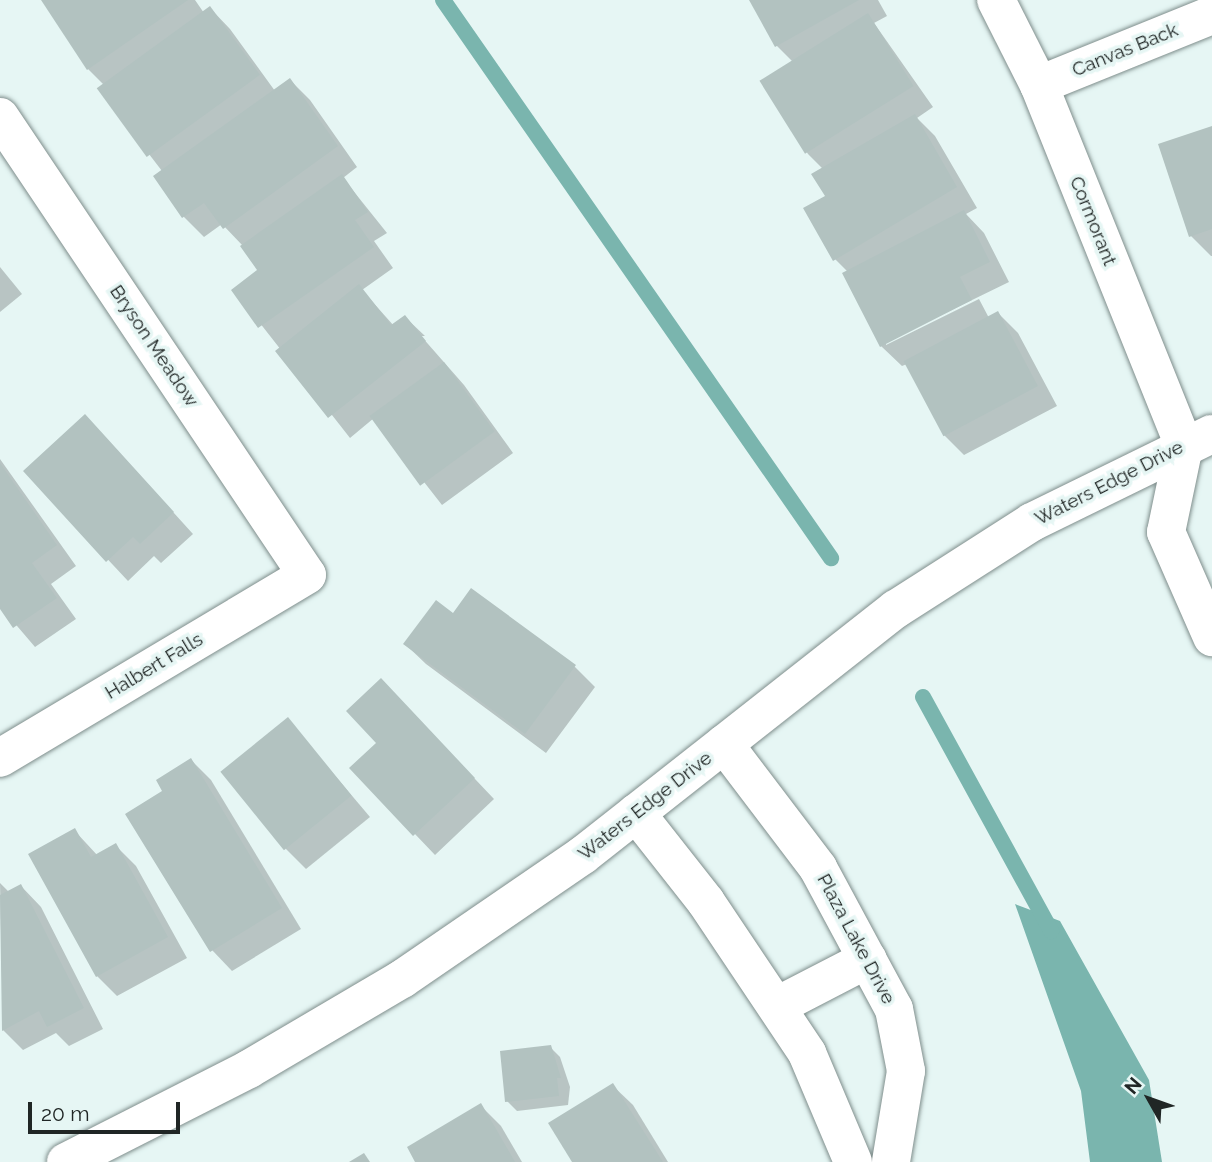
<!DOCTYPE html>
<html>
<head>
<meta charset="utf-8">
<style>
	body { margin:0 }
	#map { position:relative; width:1212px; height:1162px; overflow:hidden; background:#e6f6f4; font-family:Raleway,sans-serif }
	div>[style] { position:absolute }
	.water>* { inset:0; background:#7ab5ae }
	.shadow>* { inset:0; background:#0003 }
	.stream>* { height:16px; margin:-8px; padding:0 8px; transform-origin:8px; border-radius:8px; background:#7ab5ae }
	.building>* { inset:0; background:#b2c2c0; transform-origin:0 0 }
	.roads { filter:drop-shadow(0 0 2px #7f8e8c) drop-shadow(0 0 2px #7f8e8c) }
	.minor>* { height:38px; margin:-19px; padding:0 19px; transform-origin:19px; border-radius:19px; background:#fff }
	span { translate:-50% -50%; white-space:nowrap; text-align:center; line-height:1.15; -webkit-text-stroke:7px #e6f6f4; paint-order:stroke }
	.street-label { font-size:19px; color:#202625 }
	.north { position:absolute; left:1114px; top:1064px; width:70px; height:70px; -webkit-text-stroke:5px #e6f6f4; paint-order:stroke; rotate:310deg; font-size:19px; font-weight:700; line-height:28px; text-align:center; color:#202625 }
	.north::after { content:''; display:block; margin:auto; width:24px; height:32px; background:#202625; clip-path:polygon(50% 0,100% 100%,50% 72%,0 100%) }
	.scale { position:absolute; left:28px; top:1102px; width:152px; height:32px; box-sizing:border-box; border:4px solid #202625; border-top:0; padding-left:9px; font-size:21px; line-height:24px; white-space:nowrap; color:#202625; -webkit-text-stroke:5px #e6f6f4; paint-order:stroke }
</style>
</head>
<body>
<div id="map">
	<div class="water">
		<div style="clip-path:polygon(1015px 904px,1060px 921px,1149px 1080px,1162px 1162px,1090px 1162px,1081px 1091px)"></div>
	</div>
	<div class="shadow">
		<div style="clip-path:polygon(44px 0,195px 0,204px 13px,210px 8px,230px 29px,275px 91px,290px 80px,310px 100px,357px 167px,343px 178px,387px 233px,374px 241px,393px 268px,362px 290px,394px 326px,405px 317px,425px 336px,421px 336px,464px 385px,513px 453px,442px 505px,374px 418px,350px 438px,234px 290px,260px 271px,243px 246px,222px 224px,204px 237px,184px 217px,162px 171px,99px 89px,104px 85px,88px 69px)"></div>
		<div style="clip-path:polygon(751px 0,878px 0,887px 16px,874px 23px,933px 107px,917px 118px,935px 136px,977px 208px,966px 214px,984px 233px,1009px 282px,886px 342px,886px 345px,979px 299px,989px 318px,998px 313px,1018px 333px,1057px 406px,964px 455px,944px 435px,907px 364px,902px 366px,881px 346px,848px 272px,835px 259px,823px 169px,808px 154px,762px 83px,794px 63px,777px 46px)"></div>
		<div style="clip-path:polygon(1212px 127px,1212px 256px,1211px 256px,1191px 236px)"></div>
		<div style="clip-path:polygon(0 267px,22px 294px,0 312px)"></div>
		<div style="clip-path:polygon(105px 437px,193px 534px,161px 563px,154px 556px,128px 581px,25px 471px)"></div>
		<div style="clip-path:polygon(0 459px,76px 566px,51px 584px,76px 619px,35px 647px,0 606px)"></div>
		<div style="clip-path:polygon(472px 590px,575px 667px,595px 687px,546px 753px,426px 664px,405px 644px,454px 616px)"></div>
		<div style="clip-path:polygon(401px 701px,494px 799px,435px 855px,352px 768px,378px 743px)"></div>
		<div style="clip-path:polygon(288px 720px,370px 817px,306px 869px,286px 849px)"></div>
		<div style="clip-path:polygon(191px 760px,211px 780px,301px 929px,232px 971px,212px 950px)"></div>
		<div style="clip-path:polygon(74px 830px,98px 856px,116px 846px,136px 866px,187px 958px,117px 996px,97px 976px)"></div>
		<div style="clip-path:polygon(0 883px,9px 892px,21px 886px,41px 907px,103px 1029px,69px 1046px,56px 1033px,23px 1050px,3px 1030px)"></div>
		<div style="clip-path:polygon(550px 1047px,560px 1057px,570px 1087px,568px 1105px,517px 1111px,507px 1101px)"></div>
		<div style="clip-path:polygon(612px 1085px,633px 1105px,668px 1162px,574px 1162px)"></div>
		<div style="clip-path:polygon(481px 1106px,501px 1126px,522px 1162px,417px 1162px)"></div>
	</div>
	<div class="stream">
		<div style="left:443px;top:0;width:680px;rotate:55.19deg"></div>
		<div style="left:923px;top:697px;width:267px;rotate:61.3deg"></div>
	</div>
	<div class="building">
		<div style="clip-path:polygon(41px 0,188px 0,87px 70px)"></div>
		<div style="clip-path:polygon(749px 0,859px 0,775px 47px)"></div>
		<div style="left:210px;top:6px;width:85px;height:140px;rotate:54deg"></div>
		<div style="left:868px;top:13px;width:86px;height:128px;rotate:58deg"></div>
		<div style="clip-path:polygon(290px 78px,338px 146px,223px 229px,204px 203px,182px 218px,153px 176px)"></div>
		<div style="clip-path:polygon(915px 114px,957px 187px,833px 261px,803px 208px,825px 196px,811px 174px)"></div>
		<div style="clip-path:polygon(1212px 126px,1212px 229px,1189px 237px,1158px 144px)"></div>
		<div style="clip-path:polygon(342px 174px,368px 212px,355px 220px,374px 247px,258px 328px,231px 290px,257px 270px,240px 246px)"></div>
		<div style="clip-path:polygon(964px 210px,990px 262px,960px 277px,972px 300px,880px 347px,842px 273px)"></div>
		<div style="clip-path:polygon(359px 284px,391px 325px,405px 315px,426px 341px,328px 418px,275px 351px)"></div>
		<div style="left:998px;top:311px;width:85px;height:107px;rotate:62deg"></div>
		<div style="left:444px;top:362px;width:86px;height:92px;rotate:54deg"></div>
		<div style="clip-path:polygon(85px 414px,174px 512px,140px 544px,133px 537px,106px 562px,23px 471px)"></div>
		<div style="clip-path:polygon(0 463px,57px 545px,32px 563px,57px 598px,13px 628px,0 609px)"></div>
		<div style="clip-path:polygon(471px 588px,576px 665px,525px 734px,403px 644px,436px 600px,453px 613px)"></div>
		<div style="clip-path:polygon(381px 678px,475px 778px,413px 836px,349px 768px,376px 743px,346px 711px)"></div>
		<div style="left:288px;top:717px;width:101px;height:87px;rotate:51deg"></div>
		<div style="clip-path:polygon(191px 758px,282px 908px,210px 952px,125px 814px,162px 791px,156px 780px)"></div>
		<div style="clip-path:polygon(75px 828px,91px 857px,116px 843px,168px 937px,96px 977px,28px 854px)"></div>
		<div style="clip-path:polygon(21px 884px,84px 1008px,47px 1027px,39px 1011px,2px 1031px,0 895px)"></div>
		<div style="clip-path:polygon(551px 1045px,561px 1078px,557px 1078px,559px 1096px,505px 1102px,500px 1051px)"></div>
		<div style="clip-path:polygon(613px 1083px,663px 1162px,572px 1162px,548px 1123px)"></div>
		<div style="clip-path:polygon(481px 1103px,515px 1162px,415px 1162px,407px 1147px)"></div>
		<div style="clip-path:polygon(364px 1153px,370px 1162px,349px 1162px)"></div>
	</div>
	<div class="roads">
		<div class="minor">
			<div style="left:996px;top:0;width:95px;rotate:63.2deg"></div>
			<div style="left:1039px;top:85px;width:389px;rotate:68.1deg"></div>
			<div style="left:1039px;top:85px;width:187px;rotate:-22deg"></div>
			<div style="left:0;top:117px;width:551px;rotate:56.17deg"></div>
			<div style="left:307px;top:575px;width:357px;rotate:149.2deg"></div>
			<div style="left:1184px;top:446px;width:88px;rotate:101.8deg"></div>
			<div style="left:1166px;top:532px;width:115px;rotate:66.3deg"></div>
			<div style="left:724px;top:744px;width:156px;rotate:52.8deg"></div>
			<div style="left:818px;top:868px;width:160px;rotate:61.7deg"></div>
			<div style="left:894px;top:1009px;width:63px;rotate:79deg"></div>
			<div style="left:906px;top:1071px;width:92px;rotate:99.4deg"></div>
			<div style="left:636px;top:813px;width:113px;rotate:51.8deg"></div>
			<div style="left:706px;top:902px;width:182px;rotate:56.2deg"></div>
			<div style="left:807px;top:1053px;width:118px;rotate:67.1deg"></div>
			<div style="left:777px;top:1006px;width:102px;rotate:-27.3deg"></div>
			<div style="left:66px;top:1162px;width:205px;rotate:-26.9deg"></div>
			<div style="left:249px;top:1069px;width:178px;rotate:-30.5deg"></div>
			<div style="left:402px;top:979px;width:219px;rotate:-34.4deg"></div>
			<div style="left:583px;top:855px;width:398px;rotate:-38.2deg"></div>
			<div style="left:896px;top:609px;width:161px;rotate:-32.6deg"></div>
			<div style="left:1032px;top:522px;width:200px;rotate:-26.1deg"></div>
		</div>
	</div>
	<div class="street-label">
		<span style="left:1125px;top:50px;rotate:-22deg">Canvas Back</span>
		<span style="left:1093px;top:221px;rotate:68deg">Cormorant</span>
		<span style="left:154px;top:346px;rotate:56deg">Bryson Meadow</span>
		<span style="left:1109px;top:483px;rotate:-27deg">Waters Edge Drive</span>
		<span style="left:154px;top:666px;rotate:-31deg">Halbert Falls</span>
		<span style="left:645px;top:806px;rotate:-38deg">Waters Edge Drive</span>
		<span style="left:856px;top:939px;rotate:62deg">Plaza Lake Drive</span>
	</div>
	<div class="north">N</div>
	<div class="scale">20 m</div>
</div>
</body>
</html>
